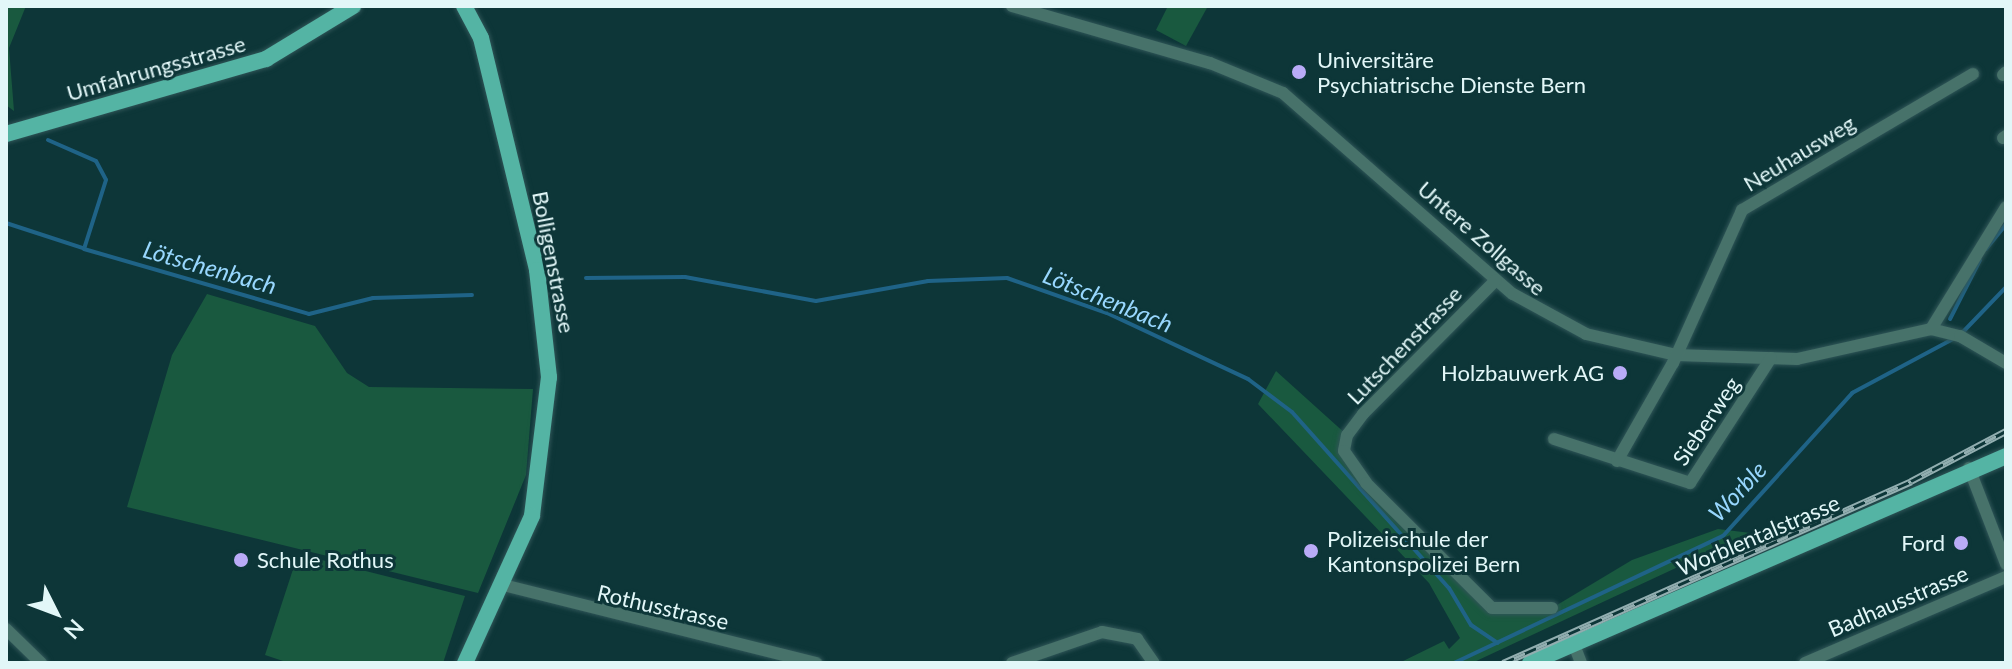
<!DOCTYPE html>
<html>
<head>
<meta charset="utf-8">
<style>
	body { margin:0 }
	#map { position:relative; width:2012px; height:669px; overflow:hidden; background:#0d3638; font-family:Lato,sans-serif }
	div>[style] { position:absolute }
	.green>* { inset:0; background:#19593f }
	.stream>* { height:4px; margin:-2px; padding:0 2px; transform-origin:2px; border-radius:2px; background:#1f6387 }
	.roads { filter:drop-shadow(0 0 2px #2f5557) drop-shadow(0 0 2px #2f5557) }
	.minor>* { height:12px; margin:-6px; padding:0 6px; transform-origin:6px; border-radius:6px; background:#47726a }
	.major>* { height:16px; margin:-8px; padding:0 8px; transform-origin:8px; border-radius:8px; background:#54b4a4 }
	.rail>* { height:7px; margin-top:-3.5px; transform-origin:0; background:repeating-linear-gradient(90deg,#0d3638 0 12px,#92aeb0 0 24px); box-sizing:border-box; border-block:2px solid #92aeb0 }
	.dots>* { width:22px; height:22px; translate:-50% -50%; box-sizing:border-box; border:4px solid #0d3638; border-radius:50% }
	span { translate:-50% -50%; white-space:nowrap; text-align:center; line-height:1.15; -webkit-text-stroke:6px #0d3638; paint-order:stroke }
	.poi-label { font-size:22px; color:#e2f7f8 }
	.left { translate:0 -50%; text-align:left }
	.right { translate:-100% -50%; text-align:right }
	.street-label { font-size:22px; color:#e2f7f8 }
	.water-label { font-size:24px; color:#98d7fe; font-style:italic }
	.frame { position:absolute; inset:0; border:8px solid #e2f7f8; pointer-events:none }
	.north { position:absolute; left:16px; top:573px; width:80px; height:80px; -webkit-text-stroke:6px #0d3638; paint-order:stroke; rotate:132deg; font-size:22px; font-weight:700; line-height:32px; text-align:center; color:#e2f7f8 }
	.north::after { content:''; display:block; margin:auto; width:28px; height:36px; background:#e2f7f8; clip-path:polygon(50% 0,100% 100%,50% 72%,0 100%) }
</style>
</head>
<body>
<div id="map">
	<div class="green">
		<div style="clip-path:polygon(6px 6px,26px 6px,9px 48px,14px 111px,6px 105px)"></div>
		<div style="clip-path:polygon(1168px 6px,1208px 6px,1186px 46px,1156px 30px)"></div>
		<div style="clip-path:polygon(207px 294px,315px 326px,347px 373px,369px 387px,533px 389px,526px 475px,478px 593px,127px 507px,172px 355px)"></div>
		<div style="clip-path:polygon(1276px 371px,1347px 435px,1344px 451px,1366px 483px,1492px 608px,1552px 608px,1632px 560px,1718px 529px,1751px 533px,1472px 663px,1399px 663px,1444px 641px,1449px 649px,1460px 638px,1429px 583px,1258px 404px)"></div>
		<div style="clip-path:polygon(298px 554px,465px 596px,443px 663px,289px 663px,265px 655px)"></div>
	</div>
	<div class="stream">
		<div style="left:48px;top:140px;width:52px;rotate:23.6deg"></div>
		<div style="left:96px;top:161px;width:21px;rotate:62deg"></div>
		<div style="left:106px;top:180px;width:72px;rotate:107.7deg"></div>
		<div style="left:84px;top:249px;width:234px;rotate:16.1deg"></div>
		<div style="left:309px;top:314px;width:66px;rotate:-14deg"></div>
		<div style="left:373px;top:298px;width:99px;rotate:-1.7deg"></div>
		<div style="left:6px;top:223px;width:81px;rotate:18deg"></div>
		<div style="left:1986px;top:249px;width:32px;rotate:-51deg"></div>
		<div style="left:586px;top:278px;width:99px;rotate:-0.6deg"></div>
		<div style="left:685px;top:277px;width:133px;rotate:10.4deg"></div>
		<div style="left:816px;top:301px;width:114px;rotate:-10.1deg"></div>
		<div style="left:928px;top:281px;width:79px;rotate:-2.2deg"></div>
		<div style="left:1007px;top:278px;width:106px;rotate:19.3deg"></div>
		<div style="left:1107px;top:313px;width:156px;rotate:25.1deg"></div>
		<div style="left:1248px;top:379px;width:55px;rotate:36.9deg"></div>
		<div style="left:1292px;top:412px;width:236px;rotate:48.3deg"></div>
		<div style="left:1449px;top:588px;width:43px;rotate:59.3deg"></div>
		<div style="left:1471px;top:625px;width:32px;rotate:34deg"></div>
		<div style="left:1950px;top:319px;width:66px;rotate:-63deg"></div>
		<div style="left:1961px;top:334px;width:65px;rotate:-46.2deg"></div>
		<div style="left:1454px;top:663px;width:297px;rotate:-25.3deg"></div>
		<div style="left:1723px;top:536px;width:193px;rotate:-47.9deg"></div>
		<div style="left:1852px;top:393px;width:115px;rotate:-28.1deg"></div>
	</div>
	<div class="roads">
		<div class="minor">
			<div style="left:1012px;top:6px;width:206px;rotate:16.1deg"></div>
			<div style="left:1210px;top:63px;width:79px;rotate:22.3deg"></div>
			<div style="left:1283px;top:93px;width:305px;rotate:41.2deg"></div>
			<div style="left:1513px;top:294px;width:83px;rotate:28.7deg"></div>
			<div style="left:1586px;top:334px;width:92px;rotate:13.1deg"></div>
			<div style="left:1676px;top:355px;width:121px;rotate:1.9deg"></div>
			<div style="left:1797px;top:359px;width:137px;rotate:-12.6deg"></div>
			<div style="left:1931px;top:329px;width:30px;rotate:14deg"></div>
			<div style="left:1960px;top:336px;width:53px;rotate:30.4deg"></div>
			<div style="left:2003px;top:75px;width:4px;rotate:-45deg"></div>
			<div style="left:2003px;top:138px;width:4px;rotate:-34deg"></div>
			<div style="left:1496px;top:280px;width:189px;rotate:134.8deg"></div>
			<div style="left:1363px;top:414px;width:26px;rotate:127deg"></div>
			<div style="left:1347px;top:435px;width:16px;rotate:101deg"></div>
			<div style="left:1344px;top:451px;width:39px;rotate:55deg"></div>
			<div style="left:1366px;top:483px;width:177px;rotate:44.8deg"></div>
			<div style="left:1492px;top:608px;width:60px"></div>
			<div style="left:1931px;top:329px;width:143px;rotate:-58.4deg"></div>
			<div style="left:1554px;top:439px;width:143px;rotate:17.9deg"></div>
			<div style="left:1690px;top:483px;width:149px;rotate:-57.1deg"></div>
			<div style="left:1617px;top:461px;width:113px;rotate:-60.3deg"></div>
			<div style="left:1673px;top:363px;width:168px;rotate:-65.7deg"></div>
			<div style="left:1742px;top:210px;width:268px;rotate:-30.5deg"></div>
			<div style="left:1969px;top:468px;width:103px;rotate:68.9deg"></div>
			<div style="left:503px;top:585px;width:323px;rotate:14deg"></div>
			<div style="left:6px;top:629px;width:49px;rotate:44.2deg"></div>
			<div style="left:1573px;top:642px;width:22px;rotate:69deg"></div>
			<div style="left:1012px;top:663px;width:95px;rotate:-19deg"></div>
			<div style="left:1102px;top:632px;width:36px;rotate:11deg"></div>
			<div style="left:1137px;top:639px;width:29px;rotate:55deg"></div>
			<div style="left:1805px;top:663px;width:219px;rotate:-23.2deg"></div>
		</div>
		<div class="major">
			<div style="left:464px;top:6px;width:36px;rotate:62deg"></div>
			<div style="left:481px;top:38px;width:239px;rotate:76.4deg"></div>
			<div style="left:537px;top:270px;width:108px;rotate:83.6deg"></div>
			<div style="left:549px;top:377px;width:140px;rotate:97deg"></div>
			<div style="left:532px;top:516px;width:162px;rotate:114.5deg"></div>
			<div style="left:6px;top:134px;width:271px;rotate:-16.1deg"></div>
			<div style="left:266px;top:59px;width:102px;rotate:-31.3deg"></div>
			<div style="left:1530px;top:663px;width:519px;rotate:-23.5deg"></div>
		</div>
	</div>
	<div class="rail">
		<div style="left:1503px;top:663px;width:447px;rotate:-24deg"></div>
		<div style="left:1911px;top:481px;width:107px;rotate:-27.8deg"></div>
	</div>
	<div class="dots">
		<div style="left:1299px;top:72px;background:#b9abf7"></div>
		<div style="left:1620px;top:373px;background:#b9abf7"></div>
		<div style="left:1961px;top:543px;background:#b9abf7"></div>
		<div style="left:1311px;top:551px;background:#b9abf7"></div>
		<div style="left:241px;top:560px;background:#b9abf7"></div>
	</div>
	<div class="poi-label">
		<span class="left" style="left:1317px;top:72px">Universitäre<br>Psychiatrische Dienste Bern</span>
		<span class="right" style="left:1604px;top:373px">Holzbauwerk AG</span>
		<span class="left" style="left:1327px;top:551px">Polizeischule der<br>Kantonspolizei Bern</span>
		<span class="right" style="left:1945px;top:543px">Ford</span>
		<span class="left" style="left:257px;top:560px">Schule Rothus</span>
	</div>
	<div class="street-label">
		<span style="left:156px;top:68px;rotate:-16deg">Umfahrungsstrasse</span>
		<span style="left:1799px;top:153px;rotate:-31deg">Neuhausweg</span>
		<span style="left:1482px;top:238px;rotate:41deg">Untere Zollgasse</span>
		<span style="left:554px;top:262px;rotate:79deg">Bolligenstrasse</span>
		<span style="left:1404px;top:345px;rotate:-46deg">Lutschenstrasse</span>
		<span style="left:1706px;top:421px;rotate:-56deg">Sieberweg</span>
		<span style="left:1758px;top:535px;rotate:-23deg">Worblentalstrasse</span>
		<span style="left:1898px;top:601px;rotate:-23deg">Badhausstrasse</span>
		<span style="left:663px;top:607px;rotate:13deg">Rothusstrasse</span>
	</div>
	<div class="water-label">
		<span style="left:210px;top:267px;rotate:16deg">Lötschenbach</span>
		<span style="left:1108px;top:299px;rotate:22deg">Lötschenbach</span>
		<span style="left:1737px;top:491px;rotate:-47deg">Worble</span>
	</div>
	<div class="frame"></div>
	<div class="north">N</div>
</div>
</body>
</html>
